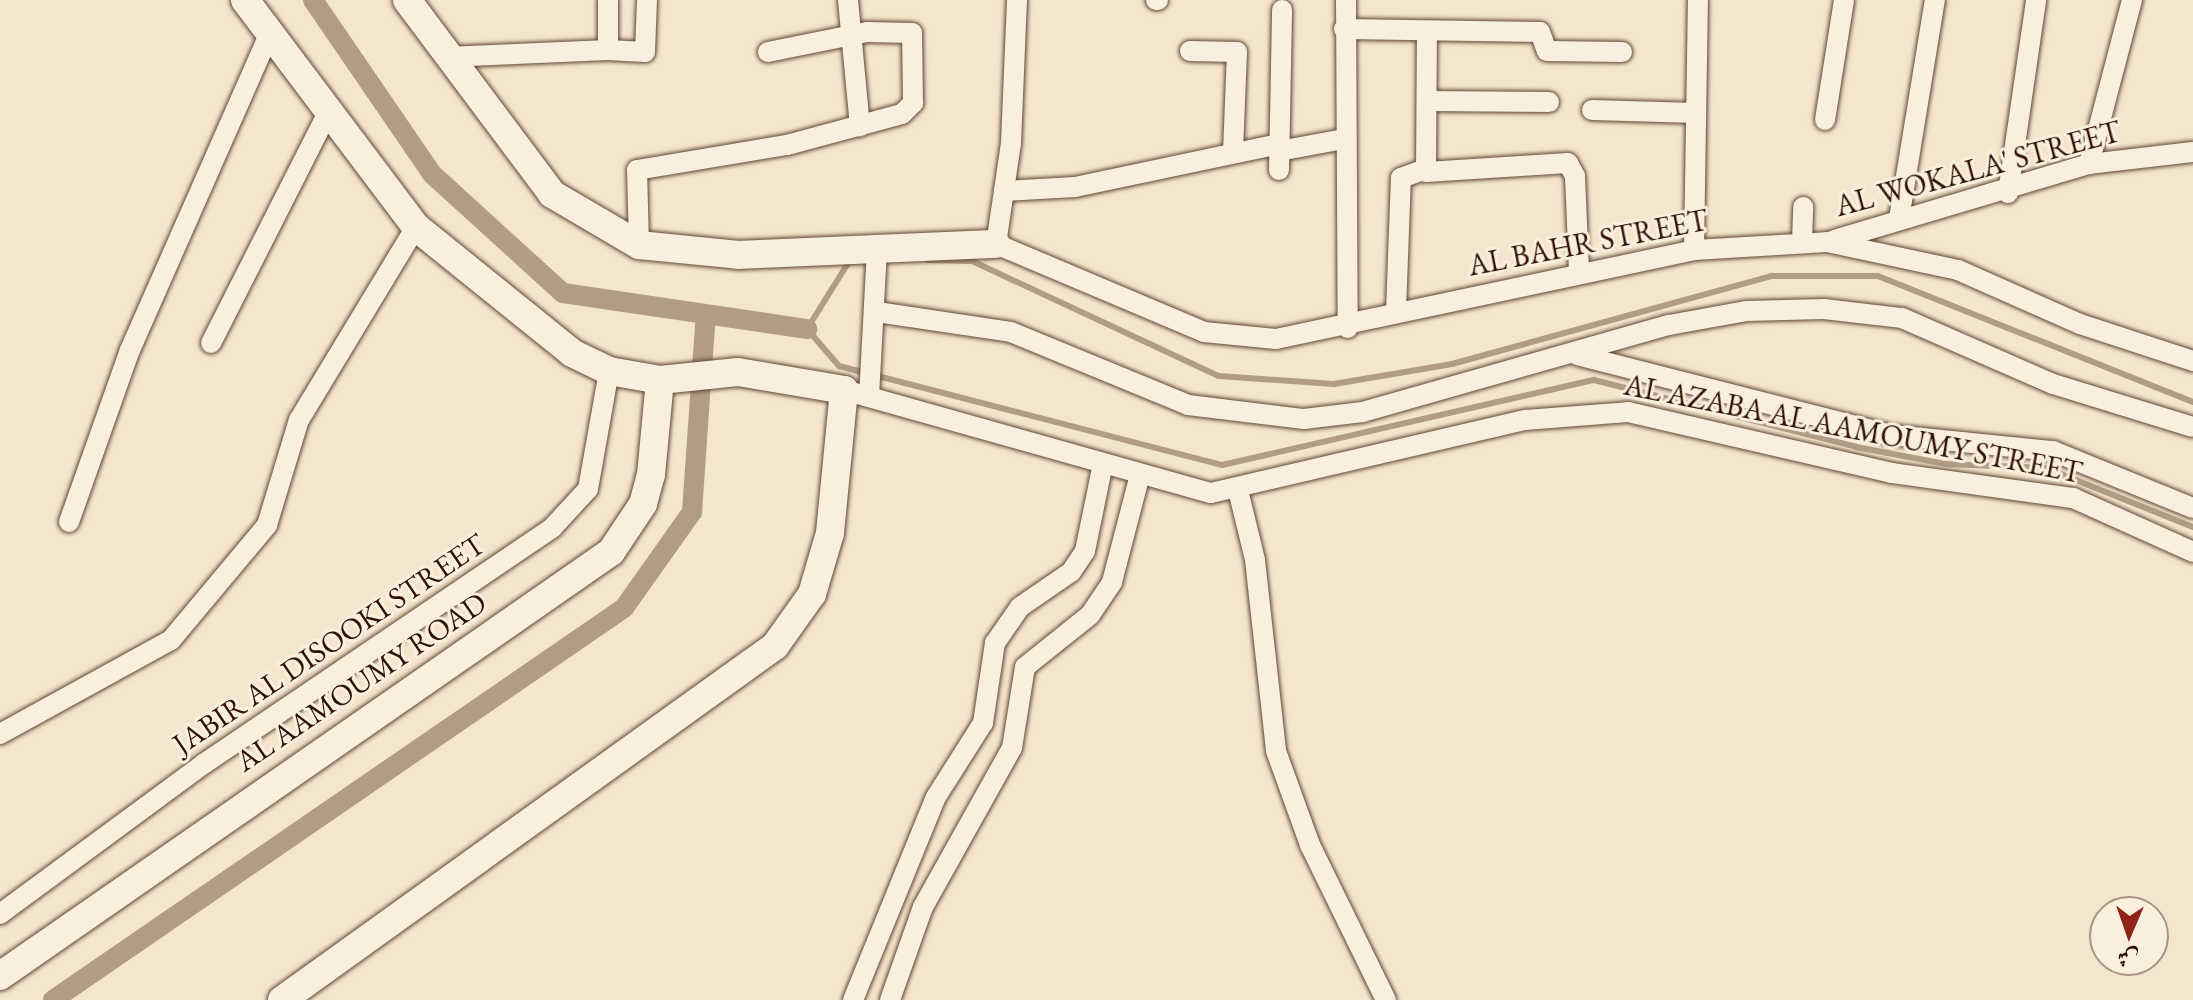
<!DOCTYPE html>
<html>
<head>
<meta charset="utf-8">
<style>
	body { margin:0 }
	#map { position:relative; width:2193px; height:1000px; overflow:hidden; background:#f4e6cc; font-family:"EB Garamond",Amiri,serif }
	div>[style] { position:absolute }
	.stream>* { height:6px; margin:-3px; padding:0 3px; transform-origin:3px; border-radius:3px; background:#b19d87 }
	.canal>* { height:20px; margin:-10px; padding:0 10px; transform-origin:10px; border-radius:10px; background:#b19d87 }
	.roads { filter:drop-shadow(0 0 2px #604634) drop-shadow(0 0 2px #604634) }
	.street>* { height:20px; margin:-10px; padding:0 10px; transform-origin:10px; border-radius:10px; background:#f8efde }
	.secondary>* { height:28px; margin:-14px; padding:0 14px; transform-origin:14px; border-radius:14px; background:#f8efde }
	span { translate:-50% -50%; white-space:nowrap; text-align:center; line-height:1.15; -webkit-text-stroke:6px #f8efde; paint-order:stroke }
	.street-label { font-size:30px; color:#2f1002 }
	.north { position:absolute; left:2089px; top:896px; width:80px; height:80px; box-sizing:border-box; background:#f8efde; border:2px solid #a89686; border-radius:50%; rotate:182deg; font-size:22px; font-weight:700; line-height:32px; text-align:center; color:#2f1002 }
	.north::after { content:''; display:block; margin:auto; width:28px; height:36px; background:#8f2418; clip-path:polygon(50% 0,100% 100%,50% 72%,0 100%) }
</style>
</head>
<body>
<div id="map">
	<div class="stream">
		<div style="left:850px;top:260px;width:81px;rotate:121.9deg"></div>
		<div style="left:807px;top:329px;width:49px;rotate:49.1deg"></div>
		<div style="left:839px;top:366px;width:396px;rotate:14.5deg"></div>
		<div style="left:1222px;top:465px;width:382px;rotate:-12.9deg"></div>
		<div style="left:1594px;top:380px;width:270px;rotate:14.3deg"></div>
		<div style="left:1856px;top:447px;width:92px;rotate:10.7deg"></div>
		<div style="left:1946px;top:464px;width:100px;rotate:2.3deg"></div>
		<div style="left:2046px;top:468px;width:158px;rotate:21.9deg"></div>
		<div style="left:928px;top:260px;width:44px;rotate:1.3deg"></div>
		<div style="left:972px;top:261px;width:272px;rotate:25deg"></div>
		<div style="left:1219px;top:376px;width:115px;rotate:4deg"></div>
		<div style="left:1334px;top:384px;width:120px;rotate:-9.6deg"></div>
		<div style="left:1452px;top:364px;width:332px;rotate:-15.4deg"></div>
		<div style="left:1772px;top:276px;width:106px"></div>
		<div style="left:1878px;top:276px;width:339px;rotate:21.8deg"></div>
	</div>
	<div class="canal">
		<div style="left:313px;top:0;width:211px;rotate:55.6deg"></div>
		<div style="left:432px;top:174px;width:177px;rotate:42.3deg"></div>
		<div style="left:563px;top:293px;width:247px;rotate:8.4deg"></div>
		<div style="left:53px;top:1000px;width:693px;rotate:-34.47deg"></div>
		<div style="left:624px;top:608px;width:118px;rotate:-54.7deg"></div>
		<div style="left:692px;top:512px;width:198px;rotate:-86deg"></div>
	</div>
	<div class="roads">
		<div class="street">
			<div style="left:608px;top:0;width:50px;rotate:90deg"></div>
			<div style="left:608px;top:50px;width:37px;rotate:3deg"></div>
			<div style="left:645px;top:52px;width:52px;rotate:-87.8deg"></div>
			<div style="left:848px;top:0;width:127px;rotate:84.6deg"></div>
			<div style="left:1017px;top:0;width:143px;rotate:92.4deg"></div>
			<div style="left:1011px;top:143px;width:102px;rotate:98.4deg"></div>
			<div style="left:996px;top:244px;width:226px;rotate:22.9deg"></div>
			<div style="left:1204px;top:332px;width:72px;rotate:5.6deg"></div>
			<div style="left:1276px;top:339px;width:427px;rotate:-12deg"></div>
			<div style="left:1694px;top:250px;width:133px;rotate:-3.4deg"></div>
			<div style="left:1827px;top:242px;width:134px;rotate:12.1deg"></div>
			<div style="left:1958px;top:270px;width:133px;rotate:23.9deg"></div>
			<div style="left:2080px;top:324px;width:119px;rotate:18.1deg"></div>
			<div style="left:1156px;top:0;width:2px"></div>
			<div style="left:1346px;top:0;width:328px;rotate:89.7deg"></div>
			<div style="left:1344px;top:29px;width:196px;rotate:0.9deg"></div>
			<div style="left:1540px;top:32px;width:20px;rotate:70deg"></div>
			<div style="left:1547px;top:51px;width:75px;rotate:0.8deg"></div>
			<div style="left:1190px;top:51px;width:47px;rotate:1.2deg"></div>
			<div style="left:1237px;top:52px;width:101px;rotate:92.3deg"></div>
			<div style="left:446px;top:57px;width:162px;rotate:-2.5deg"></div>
			<div style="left:1427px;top:101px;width:122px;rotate:0.5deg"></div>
			<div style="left:1592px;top:110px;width:104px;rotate:1.7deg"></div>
			<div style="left:1825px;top:120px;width:121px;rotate:-81deg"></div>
			<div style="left:1279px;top:151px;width:66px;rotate:-10.5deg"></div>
			<div style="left:2089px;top:164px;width:170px;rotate:-75.3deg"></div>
			<div style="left:1279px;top:170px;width:160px;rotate:-88.9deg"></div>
			<div style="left:1426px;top:172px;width:142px;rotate:-3.6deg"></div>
			<div style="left:1568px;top:163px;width:15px;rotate:62deg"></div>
			<div style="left:1575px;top:176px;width:97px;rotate:87.6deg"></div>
			<div style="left:1004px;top:191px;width:71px;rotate:-3.2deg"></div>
			<div style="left:1075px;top:187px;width:208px;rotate:-11.9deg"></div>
			<div style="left:2008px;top:193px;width:195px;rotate:-81.7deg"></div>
			<div style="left:1899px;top:219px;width:222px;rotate:-80.7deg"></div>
			<div style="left:1834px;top:240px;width:266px;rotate:-16.6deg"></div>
			<div style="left:2089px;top:164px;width:105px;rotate:-6.6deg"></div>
			<div style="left:1802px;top:242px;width:35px;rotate:-88deg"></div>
			<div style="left:639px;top:245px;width:75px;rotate:-91.5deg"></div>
			<div style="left:637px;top:170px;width:152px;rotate:-9.5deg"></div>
			<div style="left:787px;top:145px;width:119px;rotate:-15.1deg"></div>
			<div style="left:902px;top:114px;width:16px;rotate:-45deg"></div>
			<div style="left:913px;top:103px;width:70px;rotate:-90.8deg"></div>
			<div style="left:912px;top:33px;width:45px;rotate:-178.7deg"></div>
			<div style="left:867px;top:32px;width:101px;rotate:168.6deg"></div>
			<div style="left:1694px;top:250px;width:250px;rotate:-89.1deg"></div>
			<div style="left:877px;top:312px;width:135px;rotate:8.5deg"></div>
			<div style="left:1011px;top:332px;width:191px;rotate:22.4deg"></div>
			<div style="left:1188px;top:405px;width:117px;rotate:6.9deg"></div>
			<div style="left:1304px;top:419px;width:59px;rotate:-6.8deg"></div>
			<div style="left:1363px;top:412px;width:318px;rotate:-15.9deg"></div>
			<div style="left:1669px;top:325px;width:78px;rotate:-10.3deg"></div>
			<div style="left:1746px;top:311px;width:78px;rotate:-1.5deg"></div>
			<div style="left:1824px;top:309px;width:79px;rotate:6.6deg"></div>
			<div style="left:1902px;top:318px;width:165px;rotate:23.6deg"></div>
			<div style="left:2053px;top:384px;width:146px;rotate:17.1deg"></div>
			<div style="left:1396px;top:312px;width:134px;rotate:-87.9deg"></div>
			<div style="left:1401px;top:178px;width:27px;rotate:-20deg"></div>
			<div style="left:1426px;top:169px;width:138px;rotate:-89.6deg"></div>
			<div style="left:211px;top:343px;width:254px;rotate:-63.1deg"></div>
			<div style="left:1577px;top:355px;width:325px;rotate:14.3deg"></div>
			<div style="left:1892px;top:435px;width:162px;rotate:5.7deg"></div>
			<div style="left:2053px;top:451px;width:151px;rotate:22.2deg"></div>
			<div style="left:844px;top:390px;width:381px;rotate:15.7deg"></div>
			<div style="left:1211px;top:493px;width:322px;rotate:-13.1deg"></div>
			<div style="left:1525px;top:420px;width:103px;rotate:-4.4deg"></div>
			<div style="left:1628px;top:412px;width:271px;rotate:13deg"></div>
			<div style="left:1892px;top:473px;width:183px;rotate:7.9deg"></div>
			<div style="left:2073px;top:498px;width:132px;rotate:24.2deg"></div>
			<div style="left:869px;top:397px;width:149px;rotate:-86.9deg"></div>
			<div style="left:1238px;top:490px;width:72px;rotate:76.3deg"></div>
			<div style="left:1255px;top:560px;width:192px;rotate:83.7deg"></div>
			<div style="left:1276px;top:751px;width:100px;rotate:70.1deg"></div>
			<div style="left:1310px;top:845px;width:173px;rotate:63.9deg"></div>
			<div style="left:69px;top:522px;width:182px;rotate:-70.5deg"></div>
			<div style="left:130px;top:350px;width:344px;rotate:-66.2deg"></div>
			<div style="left:0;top:734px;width:195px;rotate:-28.8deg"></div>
			<div style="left:171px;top:640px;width:150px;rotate:-50.1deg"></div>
			<div style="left:267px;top:525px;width:110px;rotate:-73.1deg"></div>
			<div style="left:299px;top:420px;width:226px;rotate:-58.8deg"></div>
			<div style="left:0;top:914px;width:255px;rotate:-36.4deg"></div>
			<div style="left:205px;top:763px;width:420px;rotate:-34.1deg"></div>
			<div style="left:553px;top:527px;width:52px;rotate:-47.4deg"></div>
			<div style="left:588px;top:489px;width:120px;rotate:-79.9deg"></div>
			<div style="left:853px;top:1000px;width:219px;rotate:-67.8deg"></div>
			<div style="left:936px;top:797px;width:88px;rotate:-57.6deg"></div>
			<div style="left:983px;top:723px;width:81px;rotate:-81.5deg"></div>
			<div style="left:995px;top:643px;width:44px;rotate:-55.2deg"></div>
			<div style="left:1020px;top:607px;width:62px;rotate:-34.5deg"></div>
			<div style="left:1071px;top:572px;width:25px;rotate:-56deg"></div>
			<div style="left:1085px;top:551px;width:85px;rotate:-78.4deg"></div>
			<div style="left:890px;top:1000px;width:99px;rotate:-70.5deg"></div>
			<div style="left:923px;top:907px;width:182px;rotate:-60.8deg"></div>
			<div style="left:1012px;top:748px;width:82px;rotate:-80.9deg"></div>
			<div style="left:1025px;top:667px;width:83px;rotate:-38.7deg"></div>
			<div style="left:1090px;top:615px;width:40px;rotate:-56deg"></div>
			<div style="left:1112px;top:582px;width:107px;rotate:-75.4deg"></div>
		</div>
		<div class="secondary">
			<div style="left:245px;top:0;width:284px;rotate:53deg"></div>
			<div style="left:416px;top:227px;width:201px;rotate:38.9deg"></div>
			<div style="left:572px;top:353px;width:41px;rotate:25.9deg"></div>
			<div style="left:609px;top:371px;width:52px;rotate:10deg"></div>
			<div style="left:660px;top:380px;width:78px;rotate:-5.9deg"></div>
			<div style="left:738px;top:372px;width:108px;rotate:9.6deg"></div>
			<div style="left:844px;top:390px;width:144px;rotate:95.6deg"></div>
			<div style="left:830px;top:533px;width:64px;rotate:106.4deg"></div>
			<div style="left:812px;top:594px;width:64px;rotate:125.4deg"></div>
			<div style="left:775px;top:646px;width:607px;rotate:144.32deg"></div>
			<div style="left:407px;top:0;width:242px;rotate:53.2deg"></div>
			<div style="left:552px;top:194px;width:101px;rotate:30.4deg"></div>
			<div style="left:639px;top:245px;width:100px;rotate:5.7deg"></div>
			<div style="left:739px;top:255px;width:257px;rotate:-2.5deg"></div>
			<div style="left:0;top:976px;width:744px;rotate:-34.76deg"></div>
			<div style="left:611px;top:552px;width:58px;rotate:-56.3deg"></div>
			<div style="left:643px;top:504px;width:30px;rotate:-75deg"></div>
			<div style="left:651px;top:475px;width:95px;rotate:-84.6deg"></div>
		</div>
	</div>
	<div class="street-label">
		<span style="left:1978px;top:169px;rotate:-15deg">AL WOKALA' STREET</span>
		<span style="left:1588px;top:243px;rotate:-11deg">AL BAHR STREET</span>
		<span style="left:1853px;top:429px;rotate:11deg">AL AZABA AL AAMOUMY STREET</span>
		<span style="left:329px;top:644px;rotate:-34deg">JABIR AL DISOOKI STREET</span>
		<span style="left:361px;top:682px;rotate:-34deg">AL AAMOUMY ROAD</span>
	</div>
	<div class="north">ش</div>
</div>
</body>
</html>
